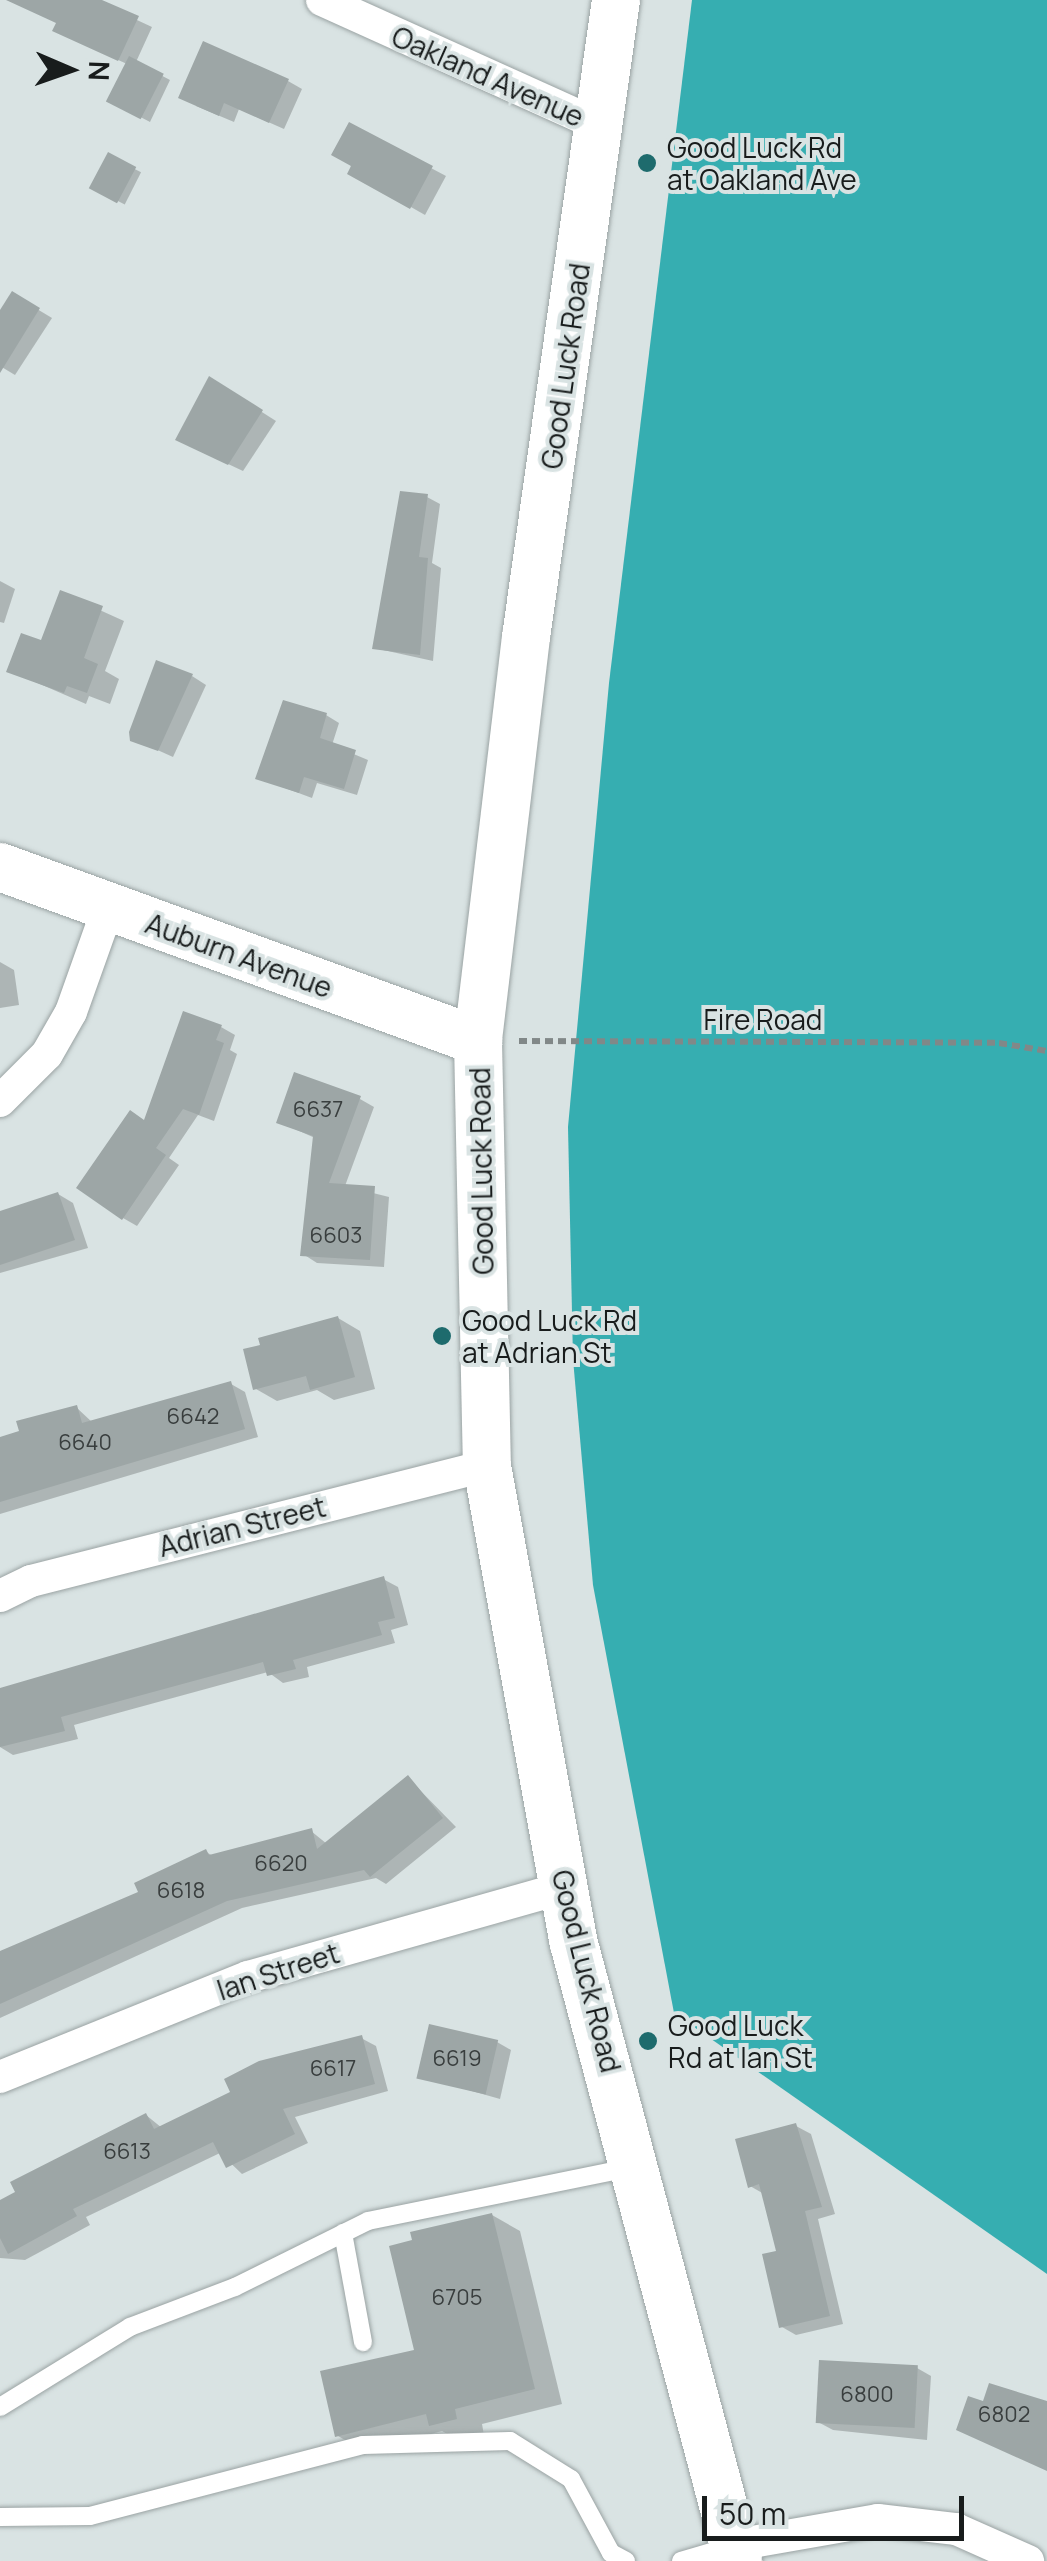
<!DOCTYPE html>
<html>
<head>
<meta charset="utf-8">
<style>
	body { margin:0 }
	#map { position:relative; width:1047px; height:2561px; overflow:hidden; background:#d9e3e3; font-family:Manrope,sans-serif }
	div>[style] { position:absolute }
	.forest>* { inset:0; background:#36aeb1 }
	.shadow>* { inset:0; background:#0003; transform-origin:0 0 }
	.building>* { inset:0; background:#9da6a6; transform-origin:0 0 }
	.path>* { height:6px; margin-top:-3px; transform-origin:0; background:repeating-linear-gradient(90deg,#818888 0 8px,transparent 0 13px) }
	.roads { filter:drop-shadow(0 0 2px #9aa3a3) drop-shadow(0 0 2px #9aa3a3) }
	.lane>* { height:18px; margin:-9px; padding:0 9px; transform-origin:9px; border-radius:9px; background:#fff }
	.street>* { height:32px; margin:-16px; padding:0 16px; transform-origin:16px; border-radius:16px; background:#fff }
	.secondary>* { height:48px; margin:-24px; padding:0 24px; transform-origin:24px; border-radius:24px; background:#fff }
	.dots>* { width:28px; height:28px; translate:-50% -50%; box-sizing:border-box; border:5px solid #d9e3e3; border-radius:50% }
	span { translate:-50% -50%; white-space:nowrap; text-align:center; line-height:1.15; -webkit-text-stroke:8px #d9e3e3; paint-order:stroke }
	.number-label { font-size:22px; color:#393e3e }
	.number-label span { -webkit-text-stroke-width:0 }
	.street-label { font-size:28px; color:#181c1c }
	.poi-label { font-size:28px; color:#181c1c }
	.left { translate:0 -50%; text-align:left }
	.north { position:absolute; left:20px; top:20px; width:100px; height:100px; -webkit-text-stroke:8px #d9e3e3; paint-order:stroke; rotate:92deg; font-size:28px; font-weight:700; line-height:40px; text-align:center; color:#181c1c }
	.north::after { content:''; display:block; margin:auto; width:35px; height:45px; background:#181c1c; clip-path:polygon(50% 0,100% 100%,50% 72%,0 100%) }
	.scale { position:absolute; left:702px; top:2496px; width:262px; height:45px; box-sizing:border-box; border:5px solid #181c1c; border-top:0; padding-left:12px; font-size:30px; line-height:35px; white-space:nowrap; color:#181c1c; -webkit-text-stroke:8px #d9e3e3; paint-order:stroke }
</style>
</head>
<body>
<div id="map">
	<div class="forest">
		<div style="clip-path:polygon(692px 0,1047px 0,1047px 2274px,674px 2013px,593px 1585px,573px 1359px,568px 1127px,609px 683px)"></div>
	</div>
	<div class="shadow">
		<div style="clip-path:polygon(45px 0,94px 0,152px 27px,136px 62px,170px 80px,150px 122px,110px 101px,127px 64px,70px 38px)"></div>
		<div style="clip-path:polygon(288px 81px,302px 89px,284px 129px,239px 109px,234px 122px,196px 106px)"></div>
		<div style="clip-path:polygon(350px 125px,446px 176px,425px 215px,351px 173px)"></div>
		<div style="left:109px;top:156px;width:36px;height:36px;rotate:27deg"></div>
		<div style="clip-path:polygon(12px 294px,52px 318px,15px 375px,0 366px,0 312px)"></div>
		<div style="clip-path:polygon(224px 388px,276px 421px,243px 471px,192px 447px)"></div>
		<div style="clip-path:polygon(427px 497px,440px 504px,432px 563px,441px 568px,433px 661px,374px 648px)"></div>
		<div style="clip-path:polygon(0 581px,15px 589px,4px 623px,0 622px)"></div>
		<div style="clip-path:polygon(62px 593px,124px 621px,105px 671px,119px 679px,110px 704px,89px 696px,86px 704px,10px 671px,43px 644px)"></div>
		<div style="clip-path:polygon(192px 676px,206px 685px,173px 757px,133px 739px)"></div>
		<div style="clip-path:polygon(326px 715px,339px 723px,332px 745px,368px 760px,357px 795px,317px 783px,312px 798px,258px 778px)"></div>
		<div style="clip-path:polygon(0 962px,14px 970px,19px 1005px,0 1008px)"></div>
		<div style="clip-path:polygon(221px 1027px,235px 1035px,230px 1050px,237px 1054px,214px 1121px,198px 1115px,169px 1158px,179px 1165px,137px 1226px,123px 1218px,146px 1123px)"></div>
		<div style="clip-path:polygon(360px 1099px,374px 1107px,345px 1186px,389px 1197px,384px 1267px,317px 1263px,303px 1254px,315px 1138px,279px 1122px)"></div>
		<div style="clip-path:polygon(58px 1194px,73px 1203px,88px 1248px,0 1273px,0 1213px)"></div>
		<div style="clip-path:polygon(338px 1318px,360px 1331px,375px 1389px,334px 1400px,317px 1390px,277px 1401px,256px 1389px)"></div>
		<div style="clip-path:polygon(231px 1384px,245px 1392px,258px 1437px,0 1514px,0 1440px,77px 1408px,93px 1423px)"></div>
		<div style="clip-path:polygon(383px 1579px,398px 1587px,408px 1625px,391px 1630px,395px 1643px,307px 1667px,309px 1677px,283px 1683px,268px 1672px,74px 1725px,78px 1739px,13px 1755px,0 1747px,0 1690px)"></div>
		<div style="clip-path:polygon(408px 1778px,456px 1827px,386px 1884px,376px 1878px,242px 1908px,0 2018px,0 1955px,141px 1894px,206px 1852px,213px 1856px,311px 1831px,327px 1844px)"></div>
		<div style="clip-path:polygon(361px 2038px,376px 2046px,388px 2091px,295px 2117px,308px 2143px,242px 2174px,220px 2153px,86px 2217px,90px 2225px,25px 2260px,0 2258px,0 2203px,146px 2115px,162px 2128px)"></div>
		<div style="clip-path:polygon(497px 2042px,511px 2050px,500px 2099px,419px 2076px)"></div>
		<div style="clip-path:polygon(796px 2126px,811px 2134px,835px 2214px,818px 2219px,843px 2324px,796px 2335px,782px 2327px,779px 2253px,764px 2194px,750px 2186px)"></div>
		<div style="clip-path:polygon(492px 2215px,520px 2231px,562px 2404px,482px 2424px,484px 2435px,459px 2441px,442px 2431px,366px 2452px,338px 2436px,417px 2352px)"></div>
		<div style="clip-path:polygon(917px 2368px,931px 2376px,927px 2440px,833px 2430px,818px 2422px)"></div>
	</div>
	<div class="building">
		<div style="clip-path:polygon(6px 0,102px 0,139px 16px,118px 61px,52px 31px,56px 23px)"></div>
		<div style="clip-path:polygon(203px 41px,289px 79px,269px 123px,224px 103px,219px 116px,178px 98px)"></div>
		<div style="left:129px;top:56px;width:39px;height:51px;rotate:27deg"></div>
		<div style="clip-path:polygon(349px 122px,433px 166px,410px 209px,347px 174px,351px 166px,331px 155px)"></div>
		<div style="left:108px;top:152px;width:32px;height:41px;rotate:28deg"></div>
		<div style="clip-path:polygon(12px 291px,40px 308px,0 373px,0 310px)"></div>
		<div style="clip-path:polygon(209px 376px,263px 410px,228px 465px,175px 440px)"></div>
		<div style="clip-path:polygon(400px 491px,428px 494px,419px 557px,428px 558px,420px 655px,372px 649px)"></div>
		<div style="clip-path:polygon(60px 590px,103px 606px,84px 658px,98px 664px,87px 693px,67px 686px,64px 693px,6px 672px,21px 633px,41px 640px)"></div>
		<div style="clip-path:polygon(156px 660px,193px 674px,158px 751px,130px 741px,129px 732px)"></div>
		<div style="clip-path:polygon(283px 700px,327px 713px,320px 738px,356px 750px,344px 789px,304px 777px,299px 793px,255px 779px)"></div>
		<div style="clip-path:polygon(183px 1011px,222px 1025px,216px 1040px,224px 1043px,199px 1115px,183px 1109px,156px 1148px,166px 1155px,122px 1220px,76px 1188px,130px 1110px,144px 1120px)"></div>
		<div style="clip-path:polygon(294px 1072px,361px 1096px,329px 1183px,375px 1186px,370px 1260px,300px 1256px,313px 1136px,276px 1123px)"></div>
		<div style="clip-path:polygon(58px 1192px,75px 1240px,0 1265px,0 1211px)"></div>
		<div style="clip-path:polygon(338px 1316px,355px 1377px,310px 1390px,306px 1376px,253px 1390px,243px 1349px,260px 1345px,258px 1338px)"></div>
		<div style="clip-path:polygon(231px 1381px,245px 1429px,0 1502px,0 1437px,19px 1431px,16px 1421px,77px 1405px,82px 1423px)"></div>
		<div style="clip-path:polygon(384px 1576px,395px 1618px,378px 1622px,382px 1635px,293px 1660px,296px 1669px,267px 1676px,263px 1662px,61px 1717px,65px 1731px,0 1747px,0 1688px)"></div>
		<div style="clip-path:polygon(408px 1775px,443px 1818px,370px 1877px,364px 1870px,227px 1901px,0 2004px,0 1951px,138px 1892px,134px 1883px,206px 1849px,209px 1855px,312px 1828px,317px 1849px)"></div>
		<div style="left:429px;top:2024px;width:71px;height:56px;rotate:13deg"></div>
		<div style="clip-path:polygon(362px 2035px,375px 2084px,283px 2109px,295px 2134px,226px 2168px,213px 2142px,73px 2209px,77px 2216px,8px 2254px,0 2238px,0 2200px,15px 2192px,10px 2182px,146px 2113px,154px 2129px,230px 2092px,224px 2079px,259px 2061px)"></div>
		<div style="clip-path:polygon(796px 2123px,822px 2207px,805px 2211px,830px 2316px,779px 2328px,762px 2254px,776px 2251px,759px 2184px,748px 2188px,735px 2139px)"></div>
		<div style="clip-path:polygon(492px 2213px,535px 2389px,455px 2409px,457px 2419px,429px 2426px,426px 2414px,335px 2437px,320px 2371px,414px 2350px,389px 2246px,412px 2240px,410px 2232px)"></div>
		<div style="left:819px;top:2360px;width:99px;height:63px;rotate:3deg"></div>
		<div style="clip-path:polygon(989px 2383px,1047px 2401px,1047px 2471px,956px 2430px,968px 2396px,983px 2401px)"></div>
	</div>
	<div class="path">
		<div style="left:519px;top:1041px;width:480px;rotate:0.2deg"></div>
		<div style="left:999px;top:1043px;width:49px;rotate:9.5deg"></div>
	</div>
	<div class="roads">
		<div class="lane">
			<div style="left:343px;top:2233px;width:111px;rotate:79.6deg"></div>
			<div style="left:0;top:2407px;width:153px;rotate:-31.6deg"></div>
			<div style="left:130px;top:2327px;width:112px;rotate:-20.9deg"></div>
			<div style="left:235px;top:2287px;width:148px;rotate:-26.4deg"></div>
			<div style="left:368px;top:2221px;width:270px;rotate:-11.5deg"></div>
			<div style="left:0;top:2517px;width:90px;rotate:-0.6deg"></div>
			<div style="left:90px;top:2516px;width:282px;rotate:-14.6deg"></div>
			<div style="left:363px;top:2445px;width:147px;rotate:-1.6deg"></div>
			<div style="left:510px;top:2441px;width:72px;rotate:31.9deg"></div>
			<div style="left:571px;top:2479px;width:84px;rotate:61.6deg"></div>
			<div style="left:611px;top:2553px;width:17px;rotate:28deg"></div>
			<div style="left:681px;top:2561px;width:56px;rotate:-16.5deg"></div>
		</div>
		<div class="street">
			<div style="left:322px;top:0;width:304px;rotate:24.3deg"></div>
			<div style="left:0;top:1101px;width:66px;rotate:-45deg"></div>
			<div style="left:47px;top:1054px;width:48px;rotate:-60.3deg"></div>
			<div style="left:71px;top:1012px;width:110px;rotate:-70.4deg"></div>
			<div style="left:0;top:1596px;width:34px;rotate:-26deg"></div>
			<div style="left:31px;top:1581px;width:470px;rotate:-14.2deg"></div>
			<div style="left:0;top:2077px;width:267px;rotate:-22deg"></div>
			<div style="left:248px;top:1977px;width:330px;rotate:-15.8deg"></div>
			<div style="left:735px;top:2545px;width:145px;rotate:-9.9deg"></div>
			<div style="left:878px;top:2520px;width:79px;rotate:6.6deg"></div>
			<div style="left:956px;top:2529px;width:79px;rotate:24deg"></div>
		</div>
		<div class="secondary">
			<div style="left:616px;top:0;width:643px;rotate:98.04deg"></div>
			<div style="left:526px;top:637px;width:407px;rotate:96.8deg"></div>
			<div style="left:478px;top:1041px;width:425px;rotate:88.8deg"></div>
			<div style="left:487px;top:1466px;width:482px;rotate:79.7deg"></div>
			<div style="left:573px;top:1940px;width:643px;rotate:75.12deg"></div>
			<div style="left:0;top:867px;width:509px;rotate:20deg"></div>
		</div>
	</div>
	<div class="dots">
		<div style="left:647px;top:163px;background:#1e6b6d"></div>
		<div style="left:442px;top:1336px;background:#1e6b6d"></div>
		<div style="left:648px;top:2041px;background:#1e6b6d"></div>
	</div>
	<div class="number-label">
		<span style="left:318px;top:1110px">6637</span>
		<span style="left:336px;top:1236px">6603</span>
		<span style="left:193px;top:1417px">6642</span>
		<span style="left:85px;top:1443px">6640</span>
		<span style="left:281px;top:1864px">6620</span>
		<span style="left:181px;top:1891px">6618</span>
		<span style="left:457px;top:2059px">6619</span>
		<span style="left:333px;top:2069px">6617</span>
		<span style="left:127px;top:2152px">6613</span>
		<span style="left:457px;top:2298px">6705</span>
		<span style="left:867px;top:2395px">6800</span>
		<span style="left:1004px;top:2415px">6802</span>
	</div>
	<div class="street-label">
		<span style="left:488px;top:76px;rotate:24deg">Oakland Avenue</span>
		<span style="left:565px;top:366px;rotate:-82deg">Good Luck Road</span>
		<span style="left:239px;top:955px;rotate:20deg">Auburn Avenue</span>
		<span style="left:763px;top:1019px">Fire Road</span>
		<span style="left:481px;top:1171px;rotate:-91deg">Good Luck Road</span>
		<span style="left:242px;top:1526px;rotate:-14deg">Adrian Street</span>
		<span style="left:278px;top:1971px;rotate:-18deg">Ian Street</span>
		<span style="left:587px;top:1971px;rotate:76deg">Good Luck Road</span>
	</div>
	<div class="poi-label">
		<span class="left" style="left:667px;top:163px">Good Luck Rd<br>at Oakland Ave</span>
		<span class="left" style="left:462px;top:1336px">Good Luck Rd<br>at Adrian St</span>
		<span class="left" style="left:668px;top:2041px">Good Luck<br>Rd at Ian St</span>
	</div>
	<div class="north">N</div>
	<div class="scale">50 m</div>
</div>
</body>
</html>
